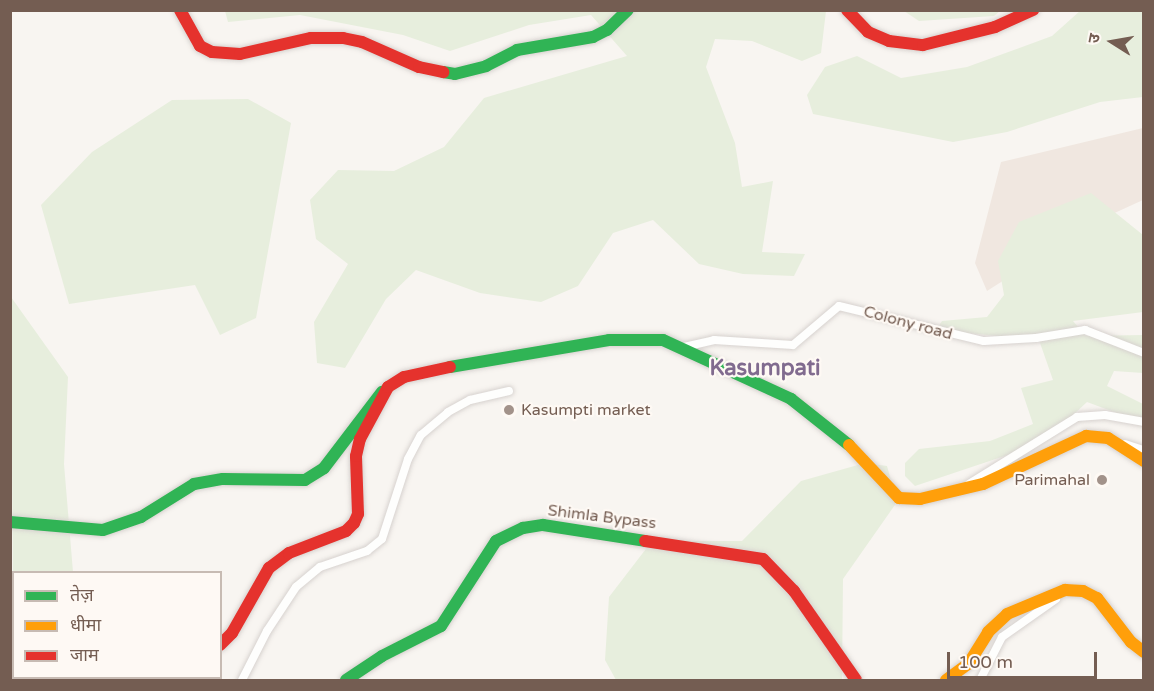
<!DOCTYPE html>
<html>
<head>
<meta charset="utf-8">
<style>
	body { margin:0 }
	#map { position:relative; width:1154px; height:691px; overflow:hidden; background:#f8f5f1; font-family:"Varela Round","Noto Sans Devanagari",sans-serif }
	div>[style] { position:absolute }
	.residential>* { inset:0; background:#f0e7e0 }
	.green>* { inset:0; background:#e7eedd }
	.roads { filter:drop-shadow(0 0 2px #d7d2cf) drop-shadow(0 0 2px #d7d2cf) }
	.street>* { height:8px; margin:-4px; padding:0 4px; transform-origin:4px; border-radius:4px; background:#fefefd }
	.fast>* { height:12px; margin:-6px; padding:0 6px; transform-origin:6px; border-radius:6px; background:#30b455 }
	.slow>* { height:12px; margin:-6px; padding:0 6px; transform-origin:6px; border-radius:6px; background:#ff9f0a }
	.jam>* { height:12px; margin:-6px; padding:0 6px; transform-origin:6px; border-radius:6px; background:#e5322d }
	.dots>* { width:16px; height:16px; translate:-50% -50%; box-sizing:border-box; border:3px solid #fef9f4; border-radius:50% }
	span { translate:-50% -50%; white-space:nowrap; text-align:center; line-height:1.15; -webkit-text-stroke:4.5px #fef9f4; paint-order:stroke }
	.street-label { font-size:16px; color:#745d52 }
	.poi-label { font-size:16px; color:#745d52 }
	.left { translate:0 -50%; text-align:left }
	.right { translate:-100% -50%; text-align:right }
	.district-label { font-size:22px; color:#816b8f; font-weight:700 }
	.frame { position:absolute; inset:0; border:12px solid #745d52; pointer-events:none }
	.legend { position:absolute; left:12px; top:571px; width:210px; height:108px; box-sizing:border-box; background:#fef9f4; border:2px solid #c7bbb3; margin:0; padding:8px 10px; list-style:none; font-size:18px; color:#745d52 }
	.legend li { display:flex; align-items:center; gap:12px; height:30px }
	.legend b { width:30px; border:2px solid #c7bbb3 }
	.north { position:absolute; left:1082px; top:12px; width:60px; height:60px; -webkit-text-stroke:4px #fef9f4; paint-order:stroke; rotate:281deg; font-size:16px; font-weight:700; line-height:24px; text-align:center; color:#745d52 }
	.north::after { content:''; display:block; margin:auto; width:21px; height:27px; background:#745d52; clip-path:polygon(50% 0,100% 100%,50% 72%,0 100%) }
	.scale { position:absolute; left:947px; top:652px; width:150px; height:27px; box-sizing:border-box; border:3px solid #745d52; border-top:0; padding-left:8px; font-size:18px; line-height:21px; white-space:nowrap; color:#745d52; -webkit-text-stroke:4px #fef9f4; paint-order:stroke }
</style>
</head>
<body>
<div id="map">
	<div class="residential">
		<div style="clip-path:polygon(1143px 128px,1143px 200px,1097px 221px,987px 291px,975px 263px,1001px 162px)"></div>
	</div>
	<div class="green">
		<div style="clip-path:polygon(1081px 10px,1143px 11px,1143px 97px,1100px 102px,1007px 132px,953px 142px,813px 114px,807px 95px,825px 67px,857px 56px,901px 78px,967px 67px,1052px 36px)"></div>
		<div style="clip-path:polygon(225px 11px,826px 11px,821px 53px,802px 61px,752px 41px,715px 39px,706px 67px,735px 143px,742px 187px,773px 181px,762px 252px,805px 254px,794px 276px,743px 274px,699px 264px,653px 220px,613px 233px,578px 286px,541px 302px,480px 293px,416px 270px,386px 299px,345px 368px,317px 363px,314px 322px,348px 264px,316px 239px,310px 200px,338px 170px,394px 171px,444px 147px,484px 98px,627px 56px,591px 15px,529px 25px,450px 51px,403px 35px,300px 15px,228px 22px)"></div>
		<div style="clip-path:polygon(904px 11px,1000px 11px,994px 16px,919px 21px)"></div>
		<div style="clip-path:polygon(248px 99px,291px 123px,256px 318px,220px 335px,195px 285px,69px 304px,41px 205px,92px 152px,172px 100px)"></div>
		<div style="clip-path:polygon(1091px 193px,1143px 235px,1143px 312px,1073px 321px,1086px 336px,1143px 335px,1143px 373px,1114px 371px,1107px 386px,1143px 404px,1143px 416px,1138px 421px,1087px 402px,1043px 443px,915px 486px,905px 476px,905px 463px,919px 449px,990px 441px,1033px 424px,1021px 388px,1053px 380px,1039px 340px,936px 330px,942px 321px,987px 317px,1004px 295px,998px 261px,1019px 222px)"></div>
		<div style="clip-path:polygon(11px 297px,68px 377px,64px 464px,73px 572px,14px 572px,13px 604px)"></div>
		<div style="clip-path:polygon(865px 463px,887px 466px,897px 502px,843px 579px,842px 680px,616px 680px,605px 660px,609px 597px,652px 541px,742px 541px,801px 481px)"></div>
	</div>
	<div class="roads">
		<div class="street">
			<div style="left:684px;top:347px;width:31px;rotate:-13deg"></div>
			<div style="left:714px;top:340px;width:79px;rotate:3.6deg"></div>
			<div style="left:793px;top:345px;width:60px;rotate:-40.3deg"></div>
			<div style="left:839px;top:306px;width:149px;rotate:13.6deg"></div>
			<div style="left:984px;top:341px;width:52px;rotate:-3.3deg"></div>
			<div style="left:1036px;top:338px;width:50px;rotate:-9.3deg"></div>
			<div style="left:1085px;top:330px;width:63px;rotate:21.3deg"></div>
			<div style="left:1125px;top:444px;width:20px;rotate:18deg"></div>
			<div style="left:969px;top:484px;width:127px;rotate:-31.8deg"></div>
			<div style="left:1077px;top:417px;width:28px;rotate:-4deg"></div>
			<div style="left:1105px;top:415px;width:40px;rotate:10deg"></div>
			<div style="left:193px;top:678px;width:4px;rotate:34deg"></div>
			<div style="left:242px;top:680px;width:55px;rotate:-63deg"></div>
			<div style="left:267px;top:631px;width:53px;rotate:-56.6deg"></div>
			<div style="left:296px;top:587px;width:31px;rotate:-40deg"></div>
			<div style="left:320px;top:567px;width:50px;rotate:-18.8deg"></div>
			<div style="left:367px;top:551px;width:19px;rotate:-39deg"></div>
			<div style="left:382px;top:539px;width:84px;rotate:-72deg"></div>
			<div style="left:408px;top:459px;width:27px;rotate:-62deg"></div>
			<div style="left:421px;top:435px;width:35px;rotate:-40deg"></div>
			<div style="left:448px;top:412px;width:25px;rotate:-29deg"></div>
			<div style="left:470px;top:400px;width:40px;rotate:-13deg"></div>
			<div style="left:980px;top:680px;width:48px;rotate:-62.9deg"></div>
			<div style="left:1002px;top:637px;width:66px;rotate:-35.1deg"></div>
		</div>
		<div class="fast">
			<div style="left:443px;top:72px;width:12px;rotate:9deg"></div>
			<div style="left:455px;top:74px;width:32px;rotate:-14deg"></div>
			<div style="left:486px;top:66px;width:35px;rotate:-27deg"></div>
			<div style="left:517px;top:50px;width:77px;rotate:-9.7deg"></div>
			<div style="left:593px;top:37px;width:16px;rotate:-27deg"></div>
			<div style="left:607px;top:30px;width:29px;rotate:-44deg"></div>
			<div style="left:450px;top:367px;width:161px;rotate:-9.6deg"></div>
			<div style="left:609px;top:340px;width:54px"></div>
			<div style="left:663px;top:340px;width:141px;rotate:24.7deg"></div>
			<div style="left:791px;top:399px;width:74px;rotate:38.4deg"></div>
			<div style="left:10px;top:522px;width:93px;rotate:4.9deg"></div>
			<div style="left:103px;top:530px;width:40px;rotate:-18.9deg"></div>
			<div style="left:141px;top:517px;width:62px;rotate:-31.9deg"></div>
			<div style="left:194px;top:484px;width:29px;rotate:-10deg"></div>
			<div style="left:223px;top:479px;width:82px;rotate:0.7deg"></div>
			<div style="left:305px;top:480px;width:22px;rotate:-32deg"></div>
			<div style="left:324px;top:468px;width:96px;rotate:-52.7deg"></div>
			<div style="left:10px;top:607px;width:4px;rotate:14deg"></div>
			<div style="left:10px;top:634px;width:4px;rotate:14deg"></div>
			<div style="left:346px;top:680px;width:43px;rotate:-33.7deg"></div>
			<div style="left:382px;top:656px;width:66px;rotate:-27deg"></div>
			<div style="left:441px;top:626px;width:101px;rotate:-57.1deg"></div>
			<div style="left:496px;top:541px;width:30px;rotate:-26deg"></div>
			<div style="left:523px;top:528px;width:20px;rotate:-9deg"></div>
			<div style="left:543px;top:525px;width:103px;rotate:8.9deg"></div>
		</div>
		<div class="slow">
			<div style="left:849px;top:445px;width:73px;rotate:46.7deg"></div>
			<div style="left:899px;top:498px;width:21px;rotate:3deg"></div>
			<div style="left:920px;top:499px;width:65px;rotate:-13.4deg"></div>
			<div style="left:983px;top:484px;width:114px;rotate:-25deg"></div>
			<div style="left:1086px;top:436px;width:22px;rotate:5deg"></div>
			<div style="left:1108px;top:438px;width:43px;rotate:32.6deg"></div>
			<div style="left:68px;top:678px;width:3px;rotate:45deg"></div>
			<div style="left:946px;top:680px;width:29px;rotate:-36deg"></div>
			<div style="left:969px;top:663px;width:36px;rotate:-58deg"></div>
			<div style="left:988px;top:632px;width:26px;rotate:-43deg"></div>
			<div style="left:1007px;top:614px;width:63px;rotate:-22.5deg"></div>
			<div style="left:1065px;top:590px;width:18px;rotate:3deg"></div>
			<div style="left:1083px;top:591px;width:16px;rotate:27deg"></div>
			<div style="left:1097px;top:598px;width:56px;rotate:52.3deg"></div>
			<div style="left:1131px;top:642px;width:16px;rotate:38deg"></div>
		</div>
		<div class="jam">
			<div style="left:180px;top:10px;width:41px;rotate:60.9deg"></div>
			<div style="left:200px;top:46px;width:13px;rotate:27deg"></div>
			<div style="left:212px;top:52px;width:28px;rotate:4deg"></div>
			<div style="left:240px;top:54px;width:73px;rotate:-12.7deg"></div>
			<div style="left:311px;top:38px;width:32px"></div>
			<div style="left:343px;top:38px;width:19px;rotate:12deg"></div>
			<div style="left:362px;top:42px;width:62px;rotate:23.7deg"></div>
			<div style="left:419px;top:67px;width:25px;rotate:12deg"></div>
			<div style="left:847px;top:10px;width:30px;rotate:46deg"></div>
			<div style="left:868px;top:32px;width:23px;rotate:23deg"></div>
			<div style="left:889px;top:41px;width:34px;rotate:7deg"></div>
			<div style="left:923px;top:45px;width:74px;rotate:-14deg"></div>
			<div style="left:995px;top:27px;width:42px;rotate:-24.1deg"></div>
			<div style="left:645px;top:541px;width:119px;rotate:8.7deg"></div>
			<div style="left:763px;top:559px;width:45px;rotate:45.9deg"></div>
			<div style="left:794px;top:591px;width:108px;rotate:55.1deg"></div>
			<div style="left:220px;top:645px;width:17px;rotate:-45deg"></div>
			<div style="left:232px;top:633px;width:75px;rotate:-60.4deg"></div>
			<div style="left:269px;top:568px;width:25px;rotate:-37deg"></div>
			<div style="left:289px;top:553px;width:61px;rotate:-21.1deg"></div>
			<div style="left:346px;top:531px;width:11px;rotate:-45deg"></div>
			<div style="left:354px;top:523px;width:10px;rotate:-66deg"></div>
			<div style="left:358px;top:514px;width:58px;rotate:-92deg"></div>
			<div style="left:356px;top:456px;width:17px;rotate:-77deg"></div>
			<div style="left:360px;top:439px;width:59px;rotate:-61.7deg"></div>
			<div style="left:388px;top:387px;width:19px;rotate:-32deg"></div>
			<div style="left:404px;top:377px;width:47px;rotate:-12.3deg"></div>
		</div>
	</div>
	<div class="dots">
		<div style="left:509px;top:410px;background:#a2928a"></div>
		<div style="left:1102px;top:480px;background:#a2928a"></div>
	</div>
	<div class="street-label">
		<span style="left:908px;top:323px;rotate:15deg">Colony road</span>
		<span style="left:602px;top:517px;rotate:7deg">Shimla Bypass</span>
	</div>
	<div class="poi-label">
		<span class="left" style="left:521px;top:410px">Kasumpti market</span>
		<span class="right" style="left:1090px;top:480px">Parimahal</span>
	</div>
	<div class="district-label">
		<span style="left:765px;top:369px">Kasumpati</span>
	</div>
	<div class="frame"></div>
	<ul class="legend">
	<li><b style="height:8px;background:#30b455"></b>तेज़</li>
	<li><b style="height:8px;background:#ff9f0a"></b>धीमा</li>
	<li><b style="height:8px;background:#e5322d"></b>जाम</li>
	</ul>
	<div class="north">उ</div>
	<div class="scale">100 m</div>
</div>
</body>
</html>
